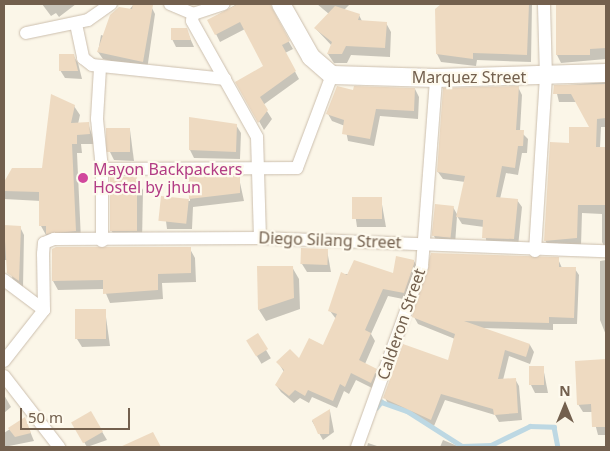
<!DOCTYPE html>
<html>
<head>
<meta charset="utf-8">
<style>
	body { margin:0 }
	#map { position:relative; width:610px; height:451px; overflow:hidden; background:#fbf6e8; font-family:"Noto Sans",sans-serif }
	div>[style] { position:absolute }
	.shadow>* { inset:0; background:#0003; transform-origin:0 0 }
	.stream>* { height:4.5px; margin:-2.25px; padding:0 2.25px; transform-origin:2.25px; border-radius:2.25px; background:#bdd8e3 }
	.building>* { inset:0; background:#eedac1; transform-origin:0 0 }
	.roads { filter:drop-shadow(0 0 1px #ccbfae) drop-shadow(0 0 1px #ccbfae) }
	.street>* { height:12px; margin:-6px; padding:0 6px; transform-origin:6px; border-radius:6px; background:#fff }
	.secondary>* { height:18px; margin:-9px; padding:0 9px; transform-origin:9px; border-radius:9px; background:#fff }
	.dots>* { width:14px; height:14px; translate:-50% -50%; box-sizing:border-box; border:2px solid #fefaee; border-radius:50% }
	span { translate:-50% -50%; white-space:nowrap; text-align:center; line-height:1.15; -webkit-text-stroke:4.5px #fefaee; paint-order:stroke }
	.street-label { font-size:16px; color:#73604e }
	.hotel-label { font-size:16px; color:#b23c85 }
	.left { translate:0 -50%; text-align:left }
	.frame { position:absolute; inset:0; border:5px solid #73604e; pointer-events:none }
	.north { position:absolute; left:540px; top:381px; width:50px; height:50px; -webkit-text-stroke:4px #fefaee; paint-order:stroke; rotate:0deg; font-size:14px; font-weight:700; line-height:20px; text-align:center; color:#73604e }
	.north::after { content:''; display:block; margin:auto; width:18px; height:22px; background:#73604e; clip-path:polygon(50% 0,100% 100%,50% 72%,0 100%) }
	.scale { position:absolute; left:20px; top:408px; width:110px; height:22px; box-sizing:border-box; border:2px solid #73604e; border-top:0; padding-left:6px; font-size:15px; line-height:18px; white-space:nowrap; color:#73604e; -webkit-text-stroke:4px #fefaee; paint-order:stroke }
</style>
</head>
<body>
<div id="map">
	<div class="shadow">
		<div style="clip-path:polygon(42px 4px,76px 4px,59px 17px,56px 13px,51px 16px)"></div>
		<div style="clip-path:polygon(134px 4px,151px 6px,155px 14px,147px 70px,103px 59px,98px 52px,101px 35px,107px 37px)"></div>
		<div style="clip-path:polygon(237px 4px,267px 4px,293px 49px,285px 53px,299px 79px,263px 105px,272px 119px,264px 130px,237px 82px,265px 67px,245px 29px,220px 42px,209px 20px)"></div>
		<div style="clip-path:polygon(317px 4px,350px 4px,344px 10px,359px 15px,362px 21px,386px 23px,391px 32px,390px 57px,351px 55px,347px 63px,334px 63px,328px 54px,332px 46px,316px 29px,329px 14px)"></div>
		<div style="clip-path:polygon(442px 4px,532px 4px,531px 62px,477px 60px,476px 66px,441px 62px,437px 54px)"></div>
		<div style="clip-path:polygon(556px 4px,606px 4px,606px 59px,561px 63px,557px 55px)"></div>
		<div style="clip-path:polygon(186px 29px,194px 47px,176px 47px,172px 39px)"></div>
		<div style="clip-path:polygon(73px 55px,78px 63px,82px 79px,65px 78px,60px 70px)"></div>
		<div style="clip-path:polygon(606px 82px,606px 127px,601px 127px,600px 148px,606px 148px,601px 188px,606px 188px,606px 250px,602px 242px,602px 214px,582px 213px,581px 246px,550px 249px,545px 240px,570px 144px,591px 129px,577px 102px,559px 102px,555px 86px)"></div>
		<div style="clip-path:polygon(518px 87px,522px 95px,520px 131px,528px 139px,527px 153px,522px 153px,518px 175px,506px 173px,500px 199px,517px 200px,522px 207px,518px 247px,487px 245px,484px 227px,462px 224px,457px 216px,455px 245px,438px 244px,434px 236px,453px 207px,458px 216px,465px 182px,443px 179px,438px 172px)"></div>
		<div style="clip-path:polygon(415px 89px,419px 97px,418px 119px,380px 116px,374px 146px,348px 141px,345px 126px,332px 121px,328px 114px,354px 92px)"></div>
		<div style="clip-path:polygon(74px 106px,80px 115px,78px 124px,88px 123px,95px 144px,81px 144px,82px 153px,77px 153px,81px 240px,46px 235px,41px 226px,41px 201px,4px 199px,4px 184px,13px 169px,43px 169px)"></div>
		<div style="clip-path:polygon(190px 118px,236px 125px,241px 133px,240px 159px,194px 158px,190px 150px)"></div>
		<div style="clip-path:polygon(130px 130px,134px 161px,114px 160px,110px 152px)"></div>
		<div style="clip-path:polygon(136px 178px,143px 190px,142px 242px,118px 242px,111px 230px)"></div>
		<div style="clip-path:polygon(190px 178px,239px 178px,244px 201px,193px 207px,192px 229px,167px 229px,163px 198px,190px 201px)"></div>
		<div style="clip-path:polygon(353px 199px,381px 199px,386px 227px,357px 227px)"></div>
		<div style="clip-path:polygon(4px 226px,20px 227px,24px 235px,23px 288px,13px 281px,8px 260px,4px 260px)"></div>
		<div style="clip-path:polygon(190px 249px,195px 258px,196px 282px,162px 283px,163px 299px,110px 303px,104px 289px,58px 290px,53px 281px)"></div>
		<div style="clip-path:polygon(327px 250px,331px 272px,307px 272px,302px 264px)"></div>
		<div style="clip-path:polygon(558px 259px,562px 268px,575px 269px,579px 275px,577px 324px,553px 324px,553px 330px,482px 328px,530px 345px,534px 352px,530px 364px,509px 356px,503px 380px,515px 379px,519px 386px,522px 420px,499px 422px,495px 415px,445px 400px,434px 426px,389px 405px,385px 398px,449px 362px,455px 339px,418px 324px,414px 317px)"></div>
		<div style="clip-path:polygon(606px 260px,606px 335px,600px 320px,600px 261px)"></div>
		<div style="clip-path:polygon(414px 261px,418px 269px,408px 300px,388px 296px,371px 334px,375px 341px,365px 364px,380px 377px,376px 390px,356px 380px,349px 394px,344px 391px,337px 408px,312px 397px,309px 403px,300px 398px,294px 403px,281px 392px,276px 385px,284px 372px,278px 362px,300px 360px,324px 346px,336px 319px,330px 311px,341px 274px,394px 274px)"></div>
		<div style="clip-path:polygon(292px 267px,299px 279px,300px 309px,266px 321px,259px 310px)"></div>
		<div style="clip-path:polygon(105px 310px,110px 346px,82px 347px,77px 339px)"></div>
		<div style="left:257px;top:335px;width:27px;height:11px;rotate:59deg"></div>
		<div style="clip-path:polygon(606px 361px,606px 389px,597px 389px,598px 412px,606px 411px,606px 435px,598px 435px,592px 412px,583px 412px,578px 404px,576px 362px)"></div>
		<div style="clip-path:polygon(543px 367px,548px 393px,535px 393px,531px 385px)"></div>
		<div style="clip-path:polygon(4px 395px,11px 407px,4px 413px)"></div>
		<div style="clip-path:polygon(330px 411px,334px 432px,323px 440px,312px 421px)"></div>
		<div style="clip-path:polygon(91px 413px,107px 440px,87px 447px,73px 423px)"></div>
		<div style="clip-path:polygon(25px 419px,34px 441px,4px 447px,4px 433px)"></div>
		<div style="clip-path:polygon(443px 440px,460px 447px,440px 447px)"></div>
		<div style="clip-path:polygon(368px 443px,380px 447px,367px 447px)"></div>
	</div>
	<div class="stream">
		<div style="left:376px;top:408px;width:8px;rotate:-50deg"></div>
		<div style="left:381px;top:402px;width:28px;rotate:19deg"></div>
		<div style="left:407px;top:411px;width:65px;rotate:32.5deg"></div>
		<div style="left:462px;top:446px;width:29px;rotate:-2deg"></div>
		<div style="left:491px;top:445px;width:43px;rotate:-26deg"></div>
		<div style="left:530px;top:426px;width:24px;rotate:2deg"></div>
		<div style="left:554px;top:427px;width:20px;rotate:79deg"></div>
	</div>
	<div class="building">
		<div style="clip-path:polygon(133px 4px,153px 5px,143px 62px,97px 52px,110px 15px,119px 7px,132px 9px)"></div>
		<div style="clip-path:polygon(238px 4px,270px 4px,290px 41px,282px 45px,296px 71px,260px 97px,268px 110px,258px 123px,235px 82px,263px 66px,240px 22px,215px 35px,207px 20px)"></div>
		<div style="clip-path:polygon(441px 4px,529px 4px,527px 55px,473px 53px,473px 59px,436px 54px,435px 9px)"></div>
		<div style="clip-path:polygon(556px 4px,606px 4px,606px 48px,590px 49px,590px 55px,556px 55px)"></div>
		<div style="clip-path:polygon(335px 6px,360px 14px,358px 20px,387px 22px,385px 48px,346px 46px,342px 54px,327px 54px,332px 42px,314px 28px)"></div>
		<div style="clip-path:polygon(171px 28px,187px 28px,191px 40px,171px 40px)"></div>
		<div style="clip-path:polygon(59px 54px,74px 54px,78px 71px,59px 71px)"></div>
		<div style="clip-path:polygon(606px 84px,606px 118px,597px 119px,596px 147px,606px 147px,606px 205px,578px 205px,577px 238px,544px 241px,550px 142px,569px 143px,569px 127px,589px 127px,571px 94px,553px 94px,554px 85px)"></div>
		<div style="clip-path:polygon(337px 86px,353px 90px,354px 86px,415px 88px,414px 111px,376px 109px,370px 139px,342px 134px,344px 120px,326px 114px)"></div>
		<div style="clip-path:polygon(519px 86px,516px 130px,524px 130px,523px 146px,518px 146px,515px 168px,502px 166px,496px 197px,518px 199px,514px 239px,482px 238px,483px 220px,456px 217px,465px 176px,437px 172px,443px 88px)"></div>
		<div style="clip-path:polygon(51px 94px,75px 105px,71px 123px,89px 122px,90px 134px,77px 135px,77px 144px,72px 144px,76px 231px,46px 234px,46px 226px,39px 226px,39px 192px,4px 191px,4px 182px,12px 168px,42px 168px)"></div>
		<div style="clip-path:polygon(189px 117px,237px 124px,236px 152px,189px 150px)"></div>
		<div style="left:106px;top:128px;width:24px;height:24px"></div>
		<div style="clip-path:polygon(240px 176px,240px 193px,189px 199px,188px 177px)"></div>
		<div style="left:110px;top:177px;width:27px;height:54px"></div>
		<div style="left:161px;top:196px;width:28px;height:25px;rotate:6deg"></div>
		<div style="left:352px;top:197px;width:30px;height:22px"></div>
		<div style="left:435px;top:204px;width:19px;height:32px;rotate:6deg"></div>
		<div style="clip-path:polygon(4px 225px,21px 226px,19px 281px,7px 273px)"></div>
		<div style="clip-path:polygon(191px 247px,191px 273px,158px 274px,158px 290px,103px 294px,103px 280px,52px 281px,52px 249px,56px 247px)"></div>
		<div style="left:301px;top:248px;width:27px;height:16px;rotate:2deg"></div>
		<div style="clip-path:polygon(431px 253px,559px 257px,559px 267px,576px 267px,574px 318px,549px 317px,549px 323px,464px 321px,530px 344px,526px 357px,505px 350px,498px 379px,516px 378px,518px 413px,494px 415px,493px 409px,441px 394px,431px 420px,383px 398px,403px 344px,448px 360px,455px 334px,412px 317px)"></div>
		<div style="clip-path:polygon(396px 256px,414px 260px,414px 264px,404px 293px,383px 289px,365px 330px,371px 333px,359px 360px,377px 369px,371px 383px,351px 373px,345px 387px,340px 384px,333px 401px,308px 390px,305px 396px,295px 390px,289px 396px,275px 385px,284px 370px,276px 362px,290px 349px,299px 358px,309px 338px,323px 345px,337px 314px,328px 311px,341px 272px,347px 275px,354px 260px,393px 273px)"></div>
		<div style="clip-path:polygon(257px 266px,293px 266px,294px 298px,258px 310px)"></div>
		<div style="left:75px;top:309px;width:31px;height:30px"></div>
		<div style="left:258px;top:333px;width:19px;height:14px;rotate:58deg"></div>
		<div style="clip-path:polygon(606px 359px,606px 427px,592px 427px,591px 404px,577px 405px,575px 361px)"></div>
		<div style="left:544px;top:366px;width:19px;height:15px;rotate:90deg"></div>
		<div style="clip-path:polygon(330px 409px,329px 434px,318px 434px,312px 420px)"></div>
		<div style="left:91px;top:411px;width:24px;height:23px;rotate:60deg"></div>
		<div style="clip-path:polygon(25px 417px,31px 433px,15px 437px,8px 428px)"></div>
		<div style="clip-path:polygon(153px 432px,161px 447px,120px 447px)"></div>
	</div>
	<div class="roads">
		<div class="street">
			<div style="left:170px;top:4px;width:25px;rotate:23deg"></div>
			<div style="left:193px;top:14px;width:32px;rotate:-18deg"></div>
			<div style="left:193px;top:14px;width:7px;rotate:98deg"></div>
			<div style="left:192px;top:21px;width:133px;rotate:60.7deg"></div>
			<div style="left:257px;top:137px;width:101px;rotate:88.3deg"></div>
			<div style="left:76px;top:24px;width:35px;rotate:78deg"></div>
			<div style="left:83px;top:58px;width:11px;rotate:38deg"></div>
			<div style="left:92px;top:65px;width:134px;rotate:6deg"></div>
			<div style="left:26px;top:33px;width:63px;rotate:-11.8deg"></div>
			<div style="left:88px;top:20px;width:28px;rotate:-35deg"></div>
			<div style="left:100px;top:68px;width:51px;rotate:93.4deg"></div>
			<div style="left:97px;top:119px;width:50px;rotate:84.3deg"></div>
			<div style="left:102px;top:241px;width:72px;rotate:-90deg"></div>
			<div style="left:102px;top:169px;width:195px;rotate:-0.3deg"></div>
			<div style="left:297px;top:168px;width:99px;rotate:-69.4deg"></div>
			<div style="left:535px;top:251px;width:174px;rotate:-86.4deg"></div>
			<div style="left:546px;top:77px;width:73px;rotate:-91.6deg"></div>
			<div style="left:4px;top:280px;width:50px;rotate:36.9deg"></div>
			<div style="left:4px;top:361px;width:65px;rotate:-51.9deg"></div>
			<div style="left:44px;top:310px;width:56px;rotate:-91deg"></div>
			<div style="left:43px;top:254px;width:11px;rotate:-85deg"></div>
			<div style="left:44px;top:243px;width:11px;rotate:-22deg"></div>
			<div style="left:54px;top:239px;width:206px;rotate:-0.3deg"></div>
			<div style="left:260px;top:238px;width:346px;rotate:2.2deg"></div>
			<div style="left:4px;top:376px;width:90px;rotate:52.2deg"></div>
			<div style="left:357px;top:447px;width:192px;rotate:-70.2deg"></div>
			<div style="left:422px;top:266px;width:189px;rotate:-85.7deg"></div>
		</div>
		<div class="secondary">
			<div style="left:281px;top:4px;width:61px;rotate:60.5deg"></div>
			<div style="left:311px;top:57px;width:28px;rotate:41deg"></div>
			<div style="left:332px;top:75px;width:104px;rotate:1.7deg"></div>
			<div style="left:436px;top:78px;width:170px;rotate:-1.7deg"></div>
		</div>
	</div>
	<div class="dots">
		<div style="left:83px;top:178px;background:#d1479c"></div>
	</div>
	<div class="street-label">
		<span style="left:469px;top:77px">Marquez Street</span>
		<span style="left:330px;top:240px;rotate:2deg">Diego Silang Street</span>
		<span style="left:401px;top:324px;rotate:-71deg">Calderon Street</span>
	</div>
	<div class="hotel-label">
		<span class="left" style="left:93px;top:178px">Mayon Backpackers<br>Hostel by jhun</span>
	</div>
	<div class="frame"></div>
	<div class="north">N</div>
	<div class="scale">50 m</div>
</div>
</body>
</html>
